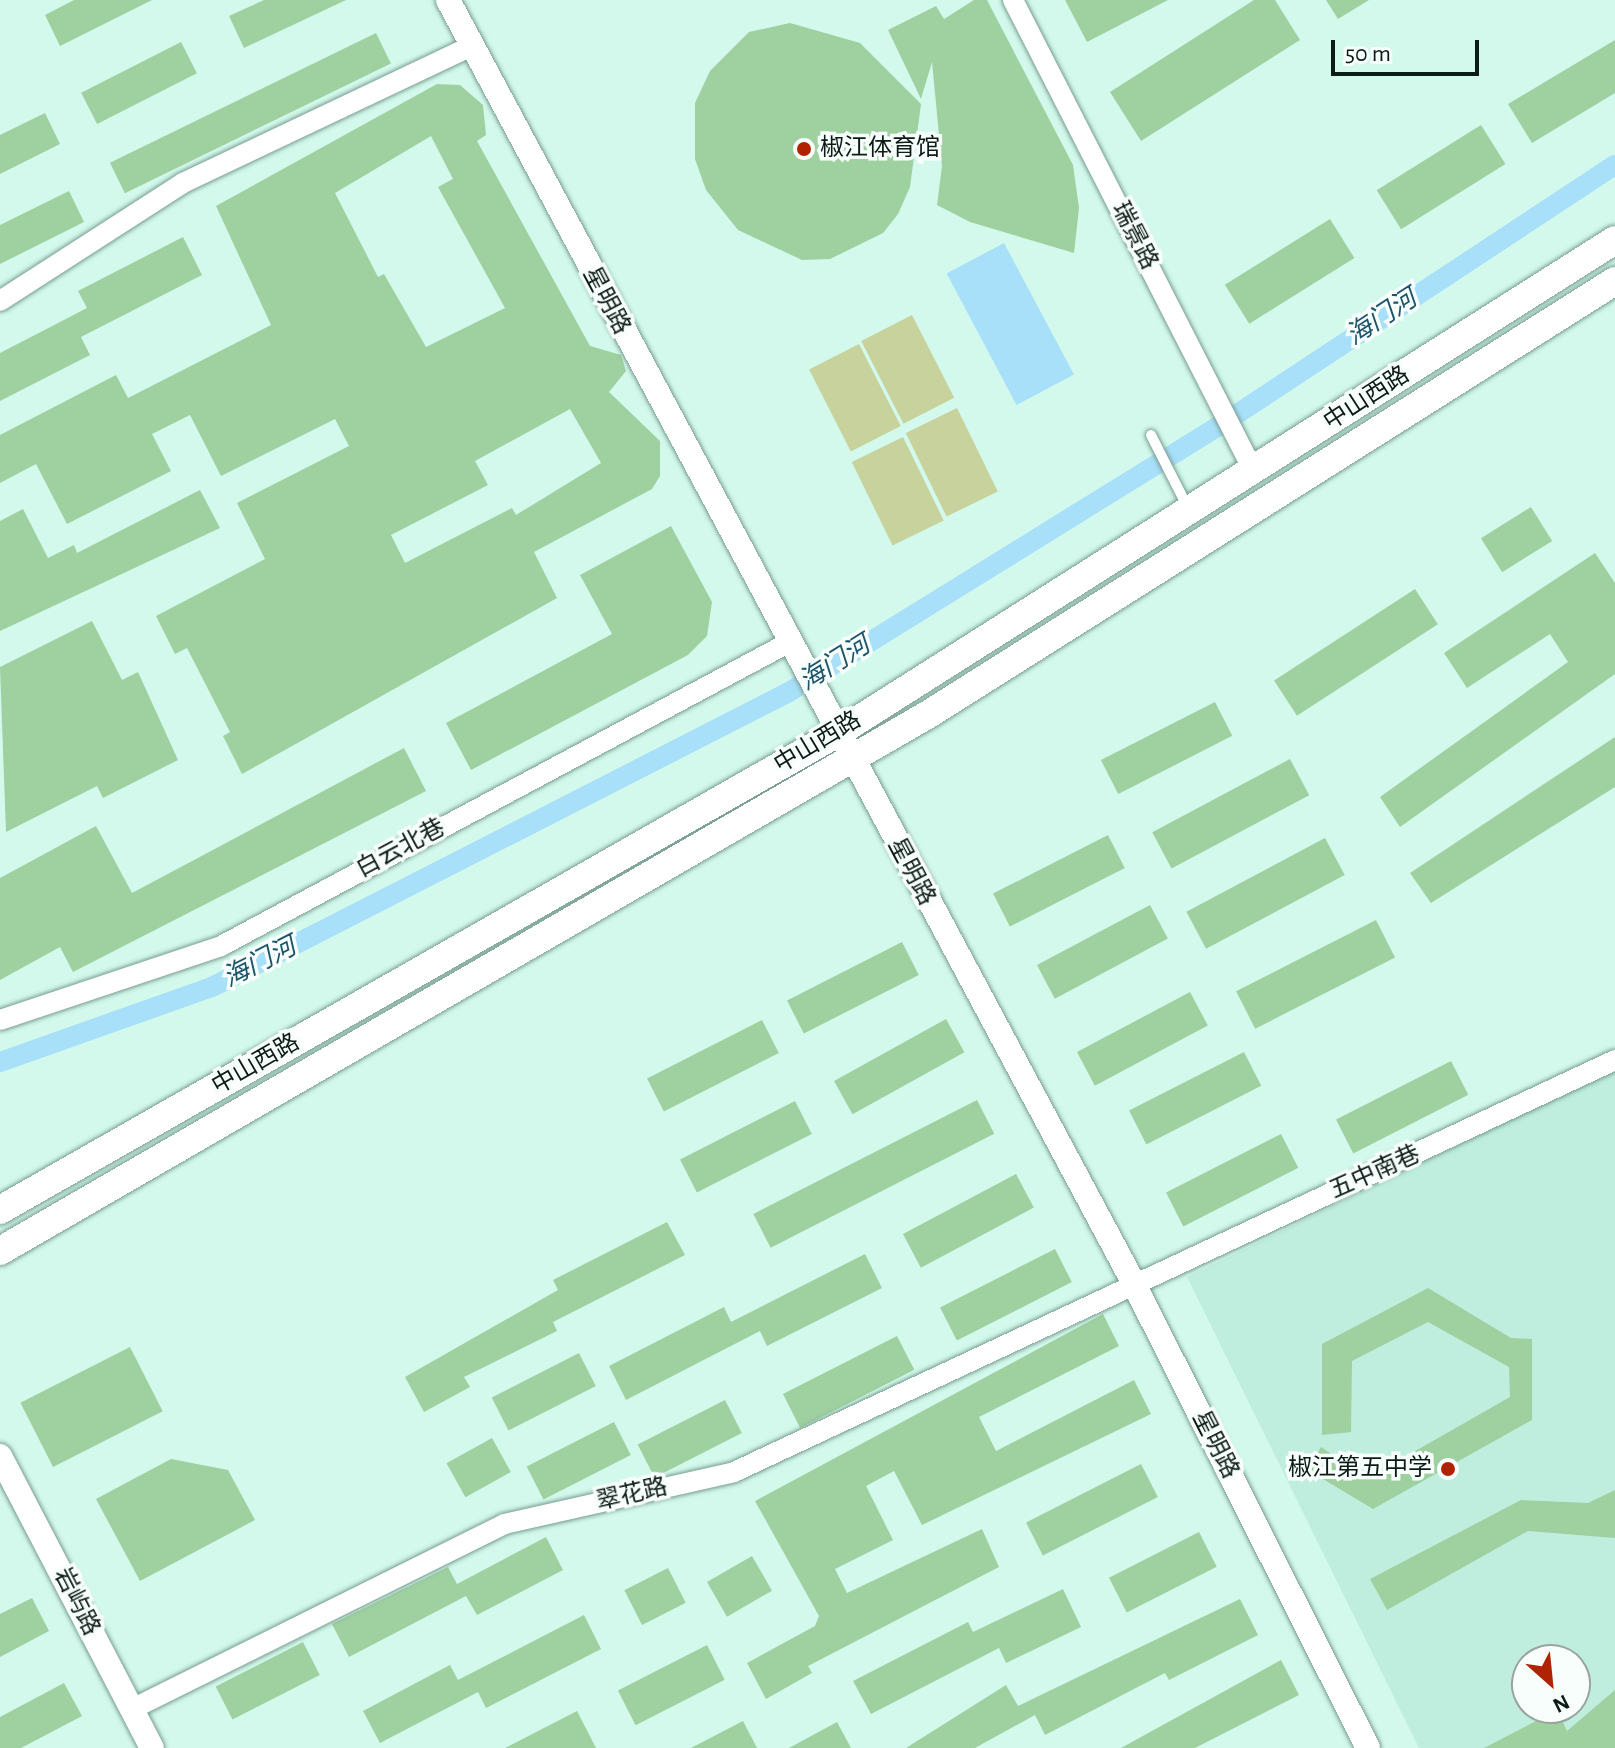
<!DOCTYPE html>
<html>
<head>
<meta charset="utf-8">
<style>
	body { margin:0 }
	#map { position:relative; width:1615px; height:1748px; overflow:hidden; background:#d3f9ec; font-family:"Alegreya Sans","Noto Sans SC",sans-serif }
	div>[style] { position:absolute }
	.built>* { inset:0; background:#bfeede }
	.green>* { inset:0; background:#c7d29d; transform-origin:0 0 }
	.water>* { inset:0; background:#a8dff9; transform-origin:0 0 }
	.canal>* { height:20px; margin:-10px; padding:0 10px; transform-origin:10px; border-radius:10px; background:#a8dff9 }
	.building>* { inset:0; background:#9fd0a0; transform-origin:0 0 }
	.roads { filter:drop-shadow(0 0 2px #789c90) drop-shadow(0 0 2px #789c90) }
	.service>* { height:10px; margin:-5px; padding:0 5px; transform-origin:5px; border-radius:5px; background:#fff }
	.minor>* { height:20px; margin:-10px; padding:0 10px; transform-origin:10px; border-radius:10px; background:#fff }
	.tertiary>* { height:24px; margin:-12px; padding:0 12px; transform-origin:12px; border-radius:12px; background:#fff }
	.secondary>* { height:28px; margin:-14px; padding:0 14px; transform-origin:14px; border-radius:14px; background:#fff }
	.dots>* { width:22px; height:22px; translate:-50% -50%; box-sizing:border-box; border:4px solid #f7fefb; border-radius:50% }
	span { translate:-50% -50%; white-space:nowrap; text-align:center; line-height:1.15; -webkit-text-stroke:7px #f7fefb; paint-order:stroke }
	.poi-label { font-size:24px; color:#0d1b16 }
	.left { translate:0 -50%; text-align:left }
	.right { translate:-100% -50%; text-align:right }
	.street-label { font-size:24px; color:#0d1b16 }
	.water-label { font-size:26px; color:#1c546b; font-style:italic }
	.north { position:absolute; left:1511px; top:1644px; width:80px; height:80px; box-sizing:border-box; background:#f7fefb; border:2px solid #99a39f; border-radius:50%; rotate:153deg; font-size:22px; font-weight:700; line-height:32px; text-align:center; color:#0d1b16 }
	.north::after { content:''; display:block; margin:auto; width:28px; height:36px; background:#b02300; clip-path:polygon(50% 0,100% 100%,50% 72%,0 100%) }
	.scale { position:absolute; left:1331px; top:40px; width:148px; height:36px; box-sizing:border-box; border:4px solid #0d1b16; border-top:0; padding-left:10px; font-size:24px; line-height:28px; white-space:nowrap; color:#0d1b16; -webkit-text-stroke:6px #f7fefb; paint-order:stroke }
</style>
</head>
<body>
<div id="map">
	<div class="built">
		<div style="clip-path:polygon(evenodd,1615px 1069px,1615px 1748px,1419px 1748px,1187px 1277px,1615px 1069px,1527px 1660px,1575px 1660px,1575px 1708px,1527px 1708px,1527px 1660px)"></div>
	</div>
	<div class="green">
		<div style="left:912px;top:315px;width:93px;height:57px;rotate:63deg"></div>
		<div style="left:859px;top:344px;width:92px;height:56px;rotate:63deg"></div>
		<div style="left:957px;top:408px;width:93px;height:57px;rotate:64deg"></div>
		<div style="left:903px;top:437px;width:93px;height:57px;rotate:64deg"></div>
	</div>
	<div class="water">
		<div style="left:1004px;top:243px;width:149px;height:65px;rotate:62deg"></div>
	</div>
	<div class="canal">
		<div style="left:0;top:1062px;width:225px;rotate:-19.5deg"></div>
		<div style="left:212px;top:987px;width:648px;rotate:-27.08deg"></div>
		<div style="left:789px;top:692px;width:513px;rotate:-31.77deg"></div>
		<div style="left:1225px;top:422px;width:467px;rotate:-33.4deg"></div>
	</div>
	<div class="building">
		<div style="clip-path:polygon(74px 0,152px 0,60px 46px,45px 15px)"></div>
		<div style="clip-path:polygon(264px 0,346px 0,244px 48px,229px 16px)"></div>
		<div style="clip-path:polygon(974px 0,987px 0,1073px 165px,1079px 208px,1074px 253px,970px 222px,937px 205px,942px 166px,932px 62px,921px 99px,888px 30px,936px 6px,944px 19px)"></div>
		<div style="clip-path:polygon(1065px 0,1168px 0,1087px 42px)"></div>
		<div style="clip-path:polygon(1254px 0,1275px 0,1300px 40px,1141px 141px,1110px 92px)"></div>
		<div style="clip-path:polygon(1326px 0,1369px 0,1338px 19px)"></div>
		<div style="clip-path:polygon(790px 23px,860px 43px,921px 104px,910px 187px,898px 214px,883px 233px,830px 259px,802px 260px,738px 230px,706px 190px,695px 159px,695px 103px,710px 71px,749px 32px)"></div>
		<div style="left:376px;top:33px;width:34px;height:296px;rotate:64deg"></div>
		<div style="clip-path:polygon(1615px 40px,1615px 93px,1532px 143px,1508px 104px)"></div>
		<div style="left:181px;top:42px;width:35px;height:112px;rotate:63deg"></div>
		<div style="clip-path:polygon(evenodd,437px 84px,460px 85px,483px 105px,486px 135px,477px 141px,590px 346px,621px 355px,626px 371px,609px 392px,660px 441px,660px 476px,652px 489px,534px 552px,557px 598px,242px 774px,223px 736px,230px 732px,187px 648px,175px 654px,156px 616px,265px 559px,237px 503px,349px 446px,335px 419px,221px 476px,190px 415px,152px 434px,171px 471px,67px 524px,36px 464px,0 483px,0 435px,116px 375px,128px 398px,271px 325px,216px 206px,437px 84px,431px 136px,453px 179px,438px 187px,505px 308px,426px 347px,384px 274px,378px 277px,335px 193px,431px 136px,437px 84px,570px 409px,601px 463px,516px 515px,512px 508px,405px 563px,391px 535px,488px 485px,475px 461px,570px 409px)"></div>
		<div style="clip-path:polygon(45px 113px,60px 144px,0 174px,0 135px)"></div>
		<div style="left:1481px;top:125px;width:46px;height:123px;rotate:58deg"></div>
		<div style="clip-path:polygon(69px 191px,84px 222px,0 264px,0 225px)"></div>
		<div style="left:1330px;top:219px;width:46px;height:124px;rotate:58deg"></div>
		<div style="clip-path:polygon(183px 237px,202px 275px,81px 337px,90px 355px,0 401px,0 353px,87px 308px,78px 291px)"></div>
		<div style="clip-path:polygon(200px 490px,220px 528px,0 631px,0 521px,23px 509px,48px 558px,74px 545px,77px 553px)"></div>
		<div style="left:1531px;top:507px;width:40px;height:59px;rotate:58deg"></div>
		<div style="clip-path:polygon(671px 526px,712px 602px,707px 636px,688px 655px,471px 770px,446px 723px,612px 634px,580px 575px)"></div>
		<div style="clip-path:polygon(1595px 553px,1615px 583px,1615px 674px,1400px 827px,1380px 797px,1568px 662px,1550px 634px,1467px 688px,1444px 653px)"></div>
		<div style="left:1415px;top:589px;width:42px;height:168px;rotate:57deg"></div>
		<div style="clip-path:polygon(92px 621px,122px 680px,138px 672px,178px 760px,103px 798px,97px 786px,6px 832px,0 667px)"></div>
		<div style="left:1215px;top:702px;width:38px;height:128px;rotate:63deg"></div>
		<div style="clip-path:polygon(1615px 737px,1615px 787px,1431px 903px,1410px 873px)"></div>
		<div style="clip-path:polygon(404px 748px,426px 791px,73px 972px,60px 947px,0 980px,0 878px,96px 826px,132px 893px)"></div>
		<div style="left:1290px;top:759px;width:41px;height:156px;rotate:62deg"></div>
		<div style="left:1108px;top:835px;width:37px;height:129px;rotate:63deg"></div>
		<div style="left:1325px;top:838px;width:42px;height:157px;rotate:62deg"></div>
		<div style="left:1150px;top:905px;width:38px;height:128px;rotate:62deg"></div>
		<div style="left:1376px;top:920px;width:42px;height:157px;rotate:63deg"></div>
		<div style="left:902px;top:942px;width:37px;height:129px;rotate:63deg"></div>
		<div style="left:1190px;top:992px;width:38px;height:128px;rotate:62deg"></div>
		<div style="left:946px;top:1019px;width:38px;height:128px;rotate:61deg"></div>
		<div style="left:762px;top:1020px;width:37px;height:129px;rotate:63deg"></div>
		<div style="left:1244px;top:1052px;width:38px;height:129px;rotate:63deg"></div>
		<div style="left:1451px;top:1061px;width:38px;height:129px;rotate:63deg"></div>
		<div style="left:977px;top:1100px;width:38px;height:251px;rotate:63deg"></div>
		<div style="left:795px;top:1101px;width:37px;height:129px;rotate:63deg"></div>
		<div style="left:1281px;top:1134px;width:38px;height:129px;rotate:63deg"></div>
		<div style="left:1016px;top:1174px;width:38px;height:128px;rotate:62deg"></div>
		<div style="clip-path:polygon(667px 1222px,685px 1255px,553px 1322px,557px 1331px,464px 1377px,470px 1387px,424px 1412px,405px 1377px,558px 1290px,553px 1280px)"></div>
		<div style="left:1055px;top:1249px;width:37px;height:129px;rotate:63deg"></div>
		<div style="clip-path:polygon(865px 1254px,882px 1288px,767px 1346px,760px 1331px,626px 1400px,609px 1366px,724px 1307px,731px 1322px)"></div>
		<div style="clip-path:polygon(1428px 1288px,1511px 1338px,1532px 1339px,1532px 1420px,1373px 1509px,1308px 1470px,1321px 1447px,1368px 1478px,1510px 1397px,1509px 1367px,1428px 1322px,1352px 1361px,1351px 1432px,1322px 1435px,1322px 1344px)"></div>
		<div style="clip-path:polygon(1103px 1314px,1119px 1346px,979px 1417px,996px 1451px,1134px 1380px,1151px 1414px,922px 1525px,894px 1471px,866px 1486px,893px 1540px,835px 1569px,847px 1593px,982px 1529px,999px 1567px,808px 1666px,812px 1673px,766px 1699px,747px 1663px,815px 1626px,819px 1616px,755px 1501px)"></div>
		<div style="left:897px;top:1336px;width:38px;height:128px;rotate:63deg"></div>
		<div style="left:130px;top:1347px;width:72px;height:123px;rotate:63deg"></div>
		<div style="left:579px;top:1353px;width:37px;height:98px;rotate:63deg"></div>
		<div style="left:725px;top:1400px;width:37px;height:98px;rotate:63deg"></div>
		<div style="left:614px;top:1422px;width:37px;height:98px;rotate:63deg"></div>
		<div style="left:492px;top:1438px;width:39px;height:52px;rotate:61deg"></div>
		<div style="clip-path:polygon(171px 1459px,228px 1470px,255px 1520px,140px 1581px,96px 1499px)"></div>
		<div style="left:1141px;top:1464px;width:37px;height:129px;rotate:63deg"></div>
		<div style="clip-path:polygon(1615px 1490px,1615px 1538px,1528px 1531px,1387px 1610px,1370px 1579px,1521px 1500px,1588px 1503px)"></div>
		<div style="left:1199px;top:1532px;width:39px;height:101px;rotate:63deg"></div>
		<div style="clip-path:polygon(546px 1537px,563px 1570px,477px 1615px,466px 1596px,349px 1657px,332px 1624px,448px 1567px,457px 1584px)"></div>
		<div style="left:752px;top:1556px;width:40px;height:52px;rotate:60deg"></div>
		<div style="left:668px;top:1568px;width:39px;height:49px;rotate:63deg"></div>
		<div style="clip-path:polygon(1063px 1589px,1081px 1627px,1006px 1663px,999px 1648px,871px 1714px,853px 1681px,968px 1622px,973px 1632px)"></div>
		<div style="clip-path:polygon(32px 1598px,49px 1631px,0 1657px,0 1614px)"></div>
		<div style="clip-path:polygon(1240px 1599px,1258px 1635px,1169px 1680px,1165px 1673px,1045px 1735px,1035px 1715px,975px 1748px,906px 1748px,1006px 1685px,1018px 1706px)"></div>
		<div style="clip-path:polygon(584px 1615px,601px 1649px,486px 1708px,478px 1692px,380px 1743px,363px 1711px,450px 1665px,458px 1680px)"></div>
		<div style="left:303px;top:1642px;width:37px;height:98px;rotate:63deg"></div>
		<div style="left:707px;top:1645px;width:39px;height:100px;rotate:63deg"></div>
		<div style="clip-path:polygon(1281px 1660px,1299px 1695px,1195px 1748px,1121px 1748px)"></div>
		<div style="clip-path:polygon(64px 1683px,82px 1716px,21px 1748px,0 1748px,0 1717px)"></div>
		<div style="clip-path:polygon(1615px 1690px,1615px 1748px,1484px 1748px,1557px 1710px,1567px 1731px)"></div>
		<div style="clip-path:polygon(577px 1711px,596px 1748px,505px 1748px)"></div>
		<div style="clip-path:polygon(743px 1721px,757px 1748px,691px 1748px)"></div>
		<div style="clip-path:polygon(837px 1722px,851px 1748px,789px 1748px)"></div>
	</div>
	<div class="roads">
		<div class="service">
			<div style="left:1151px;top:435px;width:82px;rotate:63.1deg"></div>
		</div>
		<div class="minor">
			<div style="left:1013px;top:0;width:530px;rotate:62.95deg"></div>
			<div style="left:0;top:301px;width:218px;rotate:-32.8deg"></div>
			<div style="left:183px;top:183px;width:319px;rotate:-25.4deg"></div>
			<div style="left:0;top:1020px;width:233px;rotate:-18.5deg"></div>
			<div style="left:221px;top:946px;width:643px;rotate:-28.12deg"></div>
			<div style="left:132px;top:1709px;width:415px;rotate:-26.4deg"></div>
			<div style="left:504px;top:1524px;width:236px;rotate:-12.7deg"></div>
			<div style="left:734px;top:1472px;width:973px;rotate:-25.06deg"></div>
		</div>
		<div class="tertiary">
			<div style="left:448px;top:0;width:1451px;rotate:61.88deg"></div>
			<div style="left:1132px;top:1280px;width:524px;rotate:63.24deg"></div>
			<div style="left:0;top:1456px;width:329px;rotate:62.5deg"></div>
		</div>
		<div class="secondary">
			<div style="left:0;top:1210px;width:962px;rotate:-29.66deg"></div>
			<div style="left:836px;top:734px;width:922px;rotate:-32.38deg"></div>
			<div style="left:0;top:1251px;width:1073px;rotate:-30.03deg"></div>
			<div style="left:929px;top:714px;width:811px;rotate:-32.26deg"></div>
		</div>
	</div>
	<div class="dots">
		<div style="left:804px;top:149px;background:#b02300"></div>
		<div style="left:1448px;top:1469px;background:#b02300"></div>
	</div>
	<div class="poi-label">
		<span class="left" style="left:820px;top:149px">椒江体育馆</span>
		<span class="right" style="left:1432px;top:1469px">椒江第五中学</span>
	</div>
	<div class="street-label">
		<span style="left:1134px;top:236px;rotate:63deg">瑞景路</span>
		<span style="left:606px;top:301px;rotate:62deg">星明路</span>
		<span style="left:1367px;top:399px;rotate:-33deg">中山西路</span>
		<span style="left:818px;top:743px;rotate:-31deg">中山西路</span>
		<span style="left:401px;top:849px;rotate:-28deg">白云北巷</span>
		<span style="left:911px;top:872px;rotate:62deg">星明路</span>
		<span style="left:256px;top:1065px;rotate:-30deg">中山西路</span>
		<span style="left:1375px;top:1173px;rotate:-24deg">五中南巷</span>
		<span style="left:1215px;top:1445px;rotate:63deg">星明路</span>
		<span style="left:632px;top:1495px;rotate:-13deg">翠花路</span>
		<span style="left:76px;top:1602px;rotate:63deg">岩屿路</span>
	</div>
	<div class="water-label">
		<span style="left:1382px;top:318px;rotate:-33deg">海门河</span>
		<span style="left:835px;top:664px;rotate:-32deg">海门河</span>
		<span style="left:260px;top:963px;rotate:-27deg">海门河</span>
	</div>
	<div class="north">N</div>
	<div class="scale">50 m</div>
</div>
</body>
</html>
